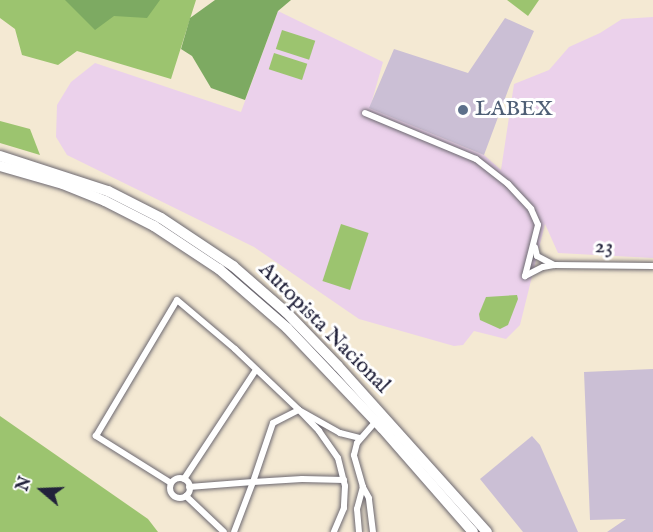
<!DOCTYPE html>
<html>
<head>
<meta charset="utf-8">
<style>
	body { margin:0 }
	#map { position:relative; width:653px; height:532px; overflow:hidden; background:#f4e9d3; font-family:"IM FELL English",serif }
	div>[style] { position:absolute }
	.built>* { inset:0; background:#ebd1eb }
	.industrial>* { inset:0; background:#cbbfd5 }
	.green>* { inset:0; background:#9cc46f; transform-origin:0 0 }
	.forest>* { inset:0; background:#7daa62 }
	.roads { filter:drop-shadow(0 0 2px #6c6870) drop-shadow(0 0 2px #6c6870) }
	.street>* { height:6px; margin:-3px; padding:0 3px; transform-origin:3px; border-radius:3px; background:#fff }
	.street>.ring { margin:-3px; padding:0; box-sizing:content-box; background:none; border:6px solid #fff; border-radius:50% }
	.highway>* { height:10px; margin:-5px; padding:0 5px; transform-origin:5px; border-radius:5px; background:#fff }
	.dots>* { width:16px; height:16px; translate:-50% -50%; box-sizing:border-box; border:3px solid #fff; border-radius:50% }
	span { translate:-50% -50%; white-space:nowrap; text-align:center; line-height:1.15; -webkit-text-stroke:6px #fff; paint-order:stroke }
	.service-label { font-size:22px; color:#4e5e75 }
	.left { translate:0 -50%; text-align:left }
	.street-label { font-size:22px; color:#22223b }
	.north { position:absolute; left:12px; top:460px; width:60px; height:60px; -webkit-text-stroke:4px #fff; paint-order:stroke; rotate:289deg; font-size:16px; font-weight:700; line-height:24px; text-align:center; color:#22223b }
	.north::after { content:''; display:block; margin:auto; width:21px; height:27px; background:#22223b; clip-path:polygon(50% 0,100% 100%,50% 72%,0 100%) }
</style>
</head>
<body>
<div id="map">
	<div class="built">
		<div style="clip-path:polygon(278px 11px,383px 62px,370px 108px,484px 155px,501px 170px,514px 84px,549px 70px,569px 47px,600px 33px,622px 19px,653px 17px,653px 258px,558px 253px,545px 224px,520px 325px,506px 339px,474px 331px,463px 345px,454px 346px,359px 319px,254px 247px,67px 155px,56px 137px,57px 105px,71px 82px,95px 63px,241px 112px)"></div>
	</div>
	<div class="industrial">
		<div style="clip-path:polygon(505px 18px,534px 31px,510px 85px,484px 155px,369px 108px,394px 49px,468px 73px)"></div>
		<div style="clip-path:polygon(653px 369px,653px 532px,607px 532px,626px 519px,590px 520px,584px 372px)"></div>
		<div style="clip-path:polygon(532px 436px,540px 445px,578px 532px,523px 532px,480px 479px)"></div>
	</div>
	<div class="green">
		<div style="clip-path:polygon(0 0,196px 0,171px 79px,77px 51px,58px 65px,22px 55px,15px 29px,0 18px)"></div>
		<div style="clip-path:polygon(507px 0,539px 0,528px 16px)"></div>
		<div style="left:282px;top:30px;width:35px;height:20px;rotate:18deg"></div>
		<div style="left:274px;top:53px;width:35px;height:17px;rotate:18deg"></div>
		<div style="clip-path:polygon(0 121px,30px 129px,40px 155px,0 143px)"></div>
		<div style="left:341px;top:224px;width:29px;height:60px;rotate:18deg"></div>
		<div style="clip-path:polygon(517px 295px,518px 299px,508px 325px,500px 329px,480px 320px,479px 314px,486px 297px)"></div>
		<div style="clip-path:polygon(0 416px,148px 519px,158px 532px,0 532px)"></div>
	</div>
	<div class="forest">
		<div style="clip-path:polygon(65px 0,160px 0,147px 18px,114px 16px,95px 30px)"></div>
		<div style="clip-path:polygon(215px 0,291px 0,278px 11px,245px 100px,211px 88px,192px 56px,181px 49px,190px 18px)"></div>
	</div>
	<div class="roads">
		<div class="street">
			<div style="left:365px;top:113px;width:120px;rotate:22.5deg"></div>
			<div style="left:476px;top:159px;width:41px;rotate:38deg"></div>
			<div style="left:508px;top:184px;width:34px;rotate:47deg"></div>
			<div style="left:531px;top:209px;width:17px;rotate:66deg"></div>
			<div style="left:538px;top:225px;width:53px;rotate:104.3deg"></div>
			<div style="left:554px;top:265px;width:99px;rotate:0.6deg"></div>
			<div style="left:525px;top:276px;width:20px;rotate:-27deg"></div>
			<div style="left:543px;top:267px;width:11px;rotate:-10deg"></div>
			<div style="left:554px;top:265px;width:19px;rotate:-152deg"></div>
			<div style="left:537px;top:256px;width:9px;rotate:-103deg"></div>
			<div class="ring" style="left:170px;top:478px;width:14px;height:14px"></div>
			<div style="left:184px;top:479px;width:131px;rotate:-56.6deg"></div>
			<div style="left:344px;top:480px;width:42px;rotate:-178.6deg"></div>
			<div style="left:302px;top:479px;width:49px;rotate:176.5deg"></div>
			<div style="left:253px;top:482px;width:62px;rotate:-71.3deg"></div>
			<div style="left:273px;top:423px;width:29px;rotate:-27deg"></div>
			<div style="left:299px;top:410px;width:47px;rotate:29.3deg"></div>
			<div style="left:340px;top:433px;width:21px;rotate:14deg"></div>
			<div style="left:171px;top:483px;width:89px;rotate:-147.9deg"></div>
			<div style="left:96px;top:436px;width:158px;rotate:-59.2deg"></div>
			<div style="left:177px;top:300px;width:76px;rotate:40.2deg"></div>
			<div style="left:235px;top:349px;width:88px;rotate:43.6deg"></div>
			<div style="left:299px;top:410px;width:29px;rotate:46deg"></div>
			<div style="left:319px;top:431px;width:33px;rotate:55deg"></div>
			<div style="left:338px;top:458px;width:29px;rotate:76deg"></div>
			<div style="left:345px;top:486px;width:22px;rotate:93deg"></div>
			<div style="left:344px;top:508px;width:26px;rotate:113deg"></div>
			<div style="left:189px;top:487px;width:64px;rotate:-4.5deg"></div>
			<div style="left:253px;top:482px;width:53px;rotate:110.8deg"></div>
			<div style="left:186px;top:496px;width:52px;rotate:43.5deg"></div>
			<div style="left:359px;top:532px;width:23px;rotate:-95deg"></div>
			<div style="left:357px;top:509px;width:23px;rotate:-75deg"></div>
			<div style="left:373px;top:532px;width:34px;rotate:-97deg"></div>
			<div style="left:369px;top:498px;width:13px;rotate:-119deg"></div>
			<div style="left:363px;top:487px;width:33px;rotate:-106deg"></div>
			<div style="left:354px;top:455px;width:12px;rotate:-76deg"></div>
			<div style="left:357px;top:443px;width:29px;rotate:-49deg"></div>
		</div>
		<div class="highway">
			<div style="left:0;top:156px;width:114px;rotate:18deg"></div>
			<div style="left:108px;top:191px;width:59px;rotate:27deg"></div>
			<div style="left:161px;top:218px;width:87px;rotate:33.7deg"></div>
			<div style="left:233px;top:266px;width:70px;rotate:41deg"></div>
			<div style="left:286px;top:312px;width:75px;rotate:46.1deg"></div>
			<div style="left:338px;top:366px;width:223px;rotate:48.1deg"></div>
			<div style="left:0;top:166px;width:66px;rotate:15.9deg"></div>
			<div style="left:63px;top:184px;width:45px;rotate:22deg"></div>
			<div style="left:105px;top:201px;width:55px;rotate:27deg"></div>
			<div style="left:154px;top:226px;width:78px;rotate:33.5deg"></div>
			<div style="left:219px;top:269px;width:90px;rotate:40.9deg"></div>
			<div style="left:287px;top:328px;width:138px;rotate:46.5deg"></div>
			<div style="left:382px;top:428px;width:138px;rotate:48.8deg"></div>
		</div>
	</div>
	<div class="dots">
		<div style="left:463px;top:110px;background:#5c6f8a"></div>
	</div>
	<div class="service-label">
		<span class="left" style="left:475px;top:110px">LABEX</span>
	</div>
	<div class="street-label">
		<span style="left:604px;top:247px;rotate:1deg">23</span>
		<span style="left:324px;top:328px;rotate:45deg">Autopista Nacional</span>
	</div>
	<div class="north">N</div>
</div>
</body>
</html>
